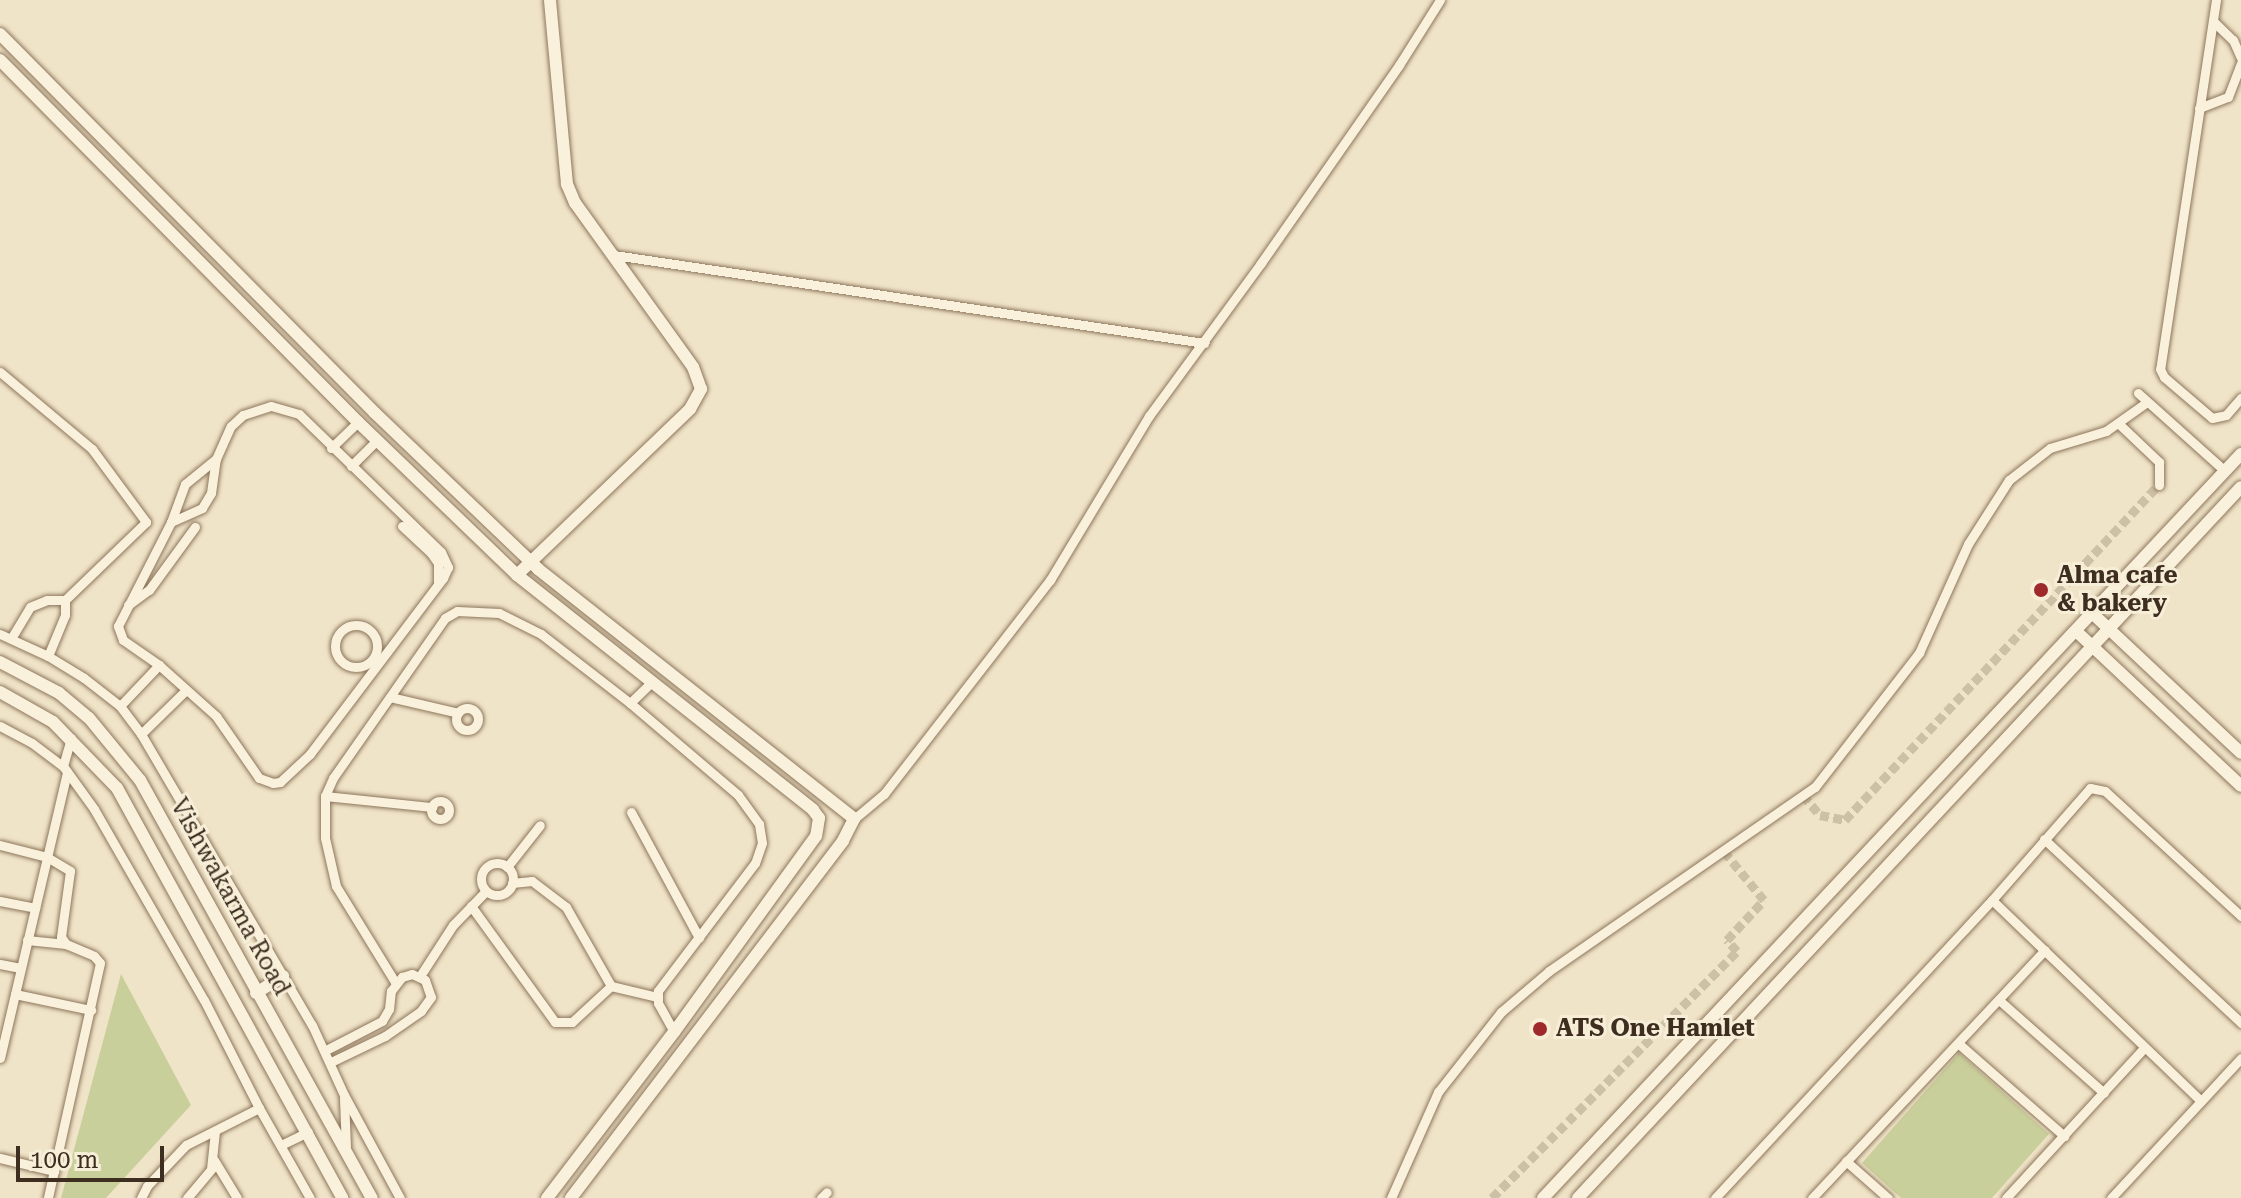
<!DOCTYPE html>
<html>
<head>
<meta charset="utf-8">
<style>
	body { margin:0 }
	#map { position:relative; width:2241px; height:1198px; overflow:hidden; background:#f0e4c8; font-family:"Roboto Serif",serif }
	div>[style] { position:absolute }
	.green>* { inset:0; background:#c9cf9b }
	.street-tunnel>* { height:9px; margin-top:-4.5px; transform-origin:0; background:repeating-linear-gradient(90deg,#ccc0a6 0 9px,transparent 0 13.5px) }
	.roads { filter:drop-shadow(0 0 2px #8d765c) drop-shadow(0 0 2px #8d765c) }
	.street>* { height:9px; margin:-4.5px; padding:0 4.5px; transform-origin:4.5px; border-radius:4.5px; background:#faf1dc }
	.street>.ring { margin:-4.5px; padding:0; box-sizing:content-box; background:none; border:9px solid #faf1dc; border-radius:50% }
	.secondary>* { height:12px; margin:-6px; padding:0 6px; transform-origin:6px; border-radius:6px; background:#faf1dc }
	.dots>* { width:22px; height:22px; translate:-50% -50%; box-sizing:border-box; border:4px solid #f7eed8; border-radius:50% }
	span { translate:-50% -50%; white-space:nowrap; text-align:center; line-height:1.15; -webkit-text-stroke:6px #f7eed8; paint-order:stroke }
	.poi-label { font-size:24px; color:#3d2e20; font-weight:700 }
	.left { translate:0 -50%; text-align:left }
	.street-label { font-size:24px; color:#3d2e20 }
	.scale { position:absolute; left:16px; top:1146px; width:148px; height:36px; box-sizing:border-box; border:4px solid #3d2e20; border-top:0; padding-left:10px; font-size:24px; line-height:28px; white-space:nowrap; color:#3d2e20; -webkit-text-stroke:6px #f7eed8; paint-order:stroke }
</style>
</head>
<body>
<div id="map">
	<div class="green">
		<div style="clip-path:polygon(121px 974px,191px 1105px,106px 1198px,61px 1198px)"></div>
		<div style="clip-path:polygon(1959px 1053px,2049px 1134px,1992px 1198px,1901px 1198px,1862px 1163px)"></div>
	</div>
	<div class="street-tunnel">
		<div style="left:1803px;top:795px;width:26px;rotate:50deg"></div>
		<div style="left:1820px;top:815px;width:25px;rotate:11deg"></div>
		<div style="left:1845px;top:820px;width:459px;rotate:-46.9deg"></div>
		<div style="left:1492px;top:1198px;width:348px;rotate:-45.2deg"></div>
		<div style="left:1737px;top:951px;width:15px;rotate:-132deg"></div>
		<div style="left:1727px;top:940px;width:54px;rotate:-47.2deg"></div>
		<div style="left:1764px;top:900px;width:66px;rotate:-129.5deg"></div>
	</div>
	<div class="roads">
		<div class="street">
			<div style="left:2216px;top:0;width:373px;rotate:98.6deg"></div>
			<div style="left:2160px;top:369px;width:9px;rotate:63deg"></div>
			<div style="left:2164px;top:377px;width:63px;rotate:40.5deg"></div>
			<div style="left:2212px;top:418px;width:14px;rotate:-12deg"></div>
			<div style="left:2226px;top:415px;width:23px;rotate:-49deg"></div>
			<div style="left:2213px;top:21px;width:28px;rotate:44deg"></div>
			<div style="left:2233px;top:40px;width:20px;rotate:66deg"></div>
			<div style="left:2199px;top:108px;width:31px;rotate:-21deg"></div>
			<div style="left:2228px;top:97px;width:36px;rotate:-69deg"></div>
			<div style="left:614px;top:255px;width:597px;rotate:8.48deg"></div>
			<div style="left:0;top:372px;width:120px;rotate:39.9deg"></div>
			<div style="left:92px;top:449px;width:91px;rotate:53.5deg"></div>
			<div style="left:146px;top:522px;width:112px;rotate:136.1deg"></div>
			<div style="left:65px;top:600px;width:18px;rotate:180deg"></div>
			<div style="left:47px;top:600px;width:18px;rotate:158deg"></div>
			<div style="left:30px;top:607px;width:37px;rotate:121deg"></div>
			<div style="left:2138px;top:393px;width:117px;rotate:41.9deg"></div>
			<div style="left:271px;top:406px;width:29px;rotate:16deg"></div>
			<div style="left:299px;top:414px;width:198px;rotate:44.2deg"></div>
			<div style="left:441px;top:552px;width:17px;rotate:65deg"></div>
			<div style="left:448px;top:567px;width:12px;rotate:114deg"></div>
			<div style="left:443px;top:578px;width:221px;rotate:127.1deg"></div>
			<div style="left:310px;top:754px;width:41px;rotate:137deg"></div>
			<div style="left:280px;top:782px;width:7px;rotate:172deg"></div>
			<div style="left:273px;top:783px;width:15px;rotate:-160deg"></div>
			<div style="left:259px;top:778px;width:75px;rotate:-124.7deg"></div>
			<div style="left:216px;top:716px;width:76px;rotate:-138.2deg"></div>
			<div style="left:159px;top:665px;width:44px;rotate:-145.2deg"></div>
			<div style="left:123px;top:640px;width:15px;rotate:-110deg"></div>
			<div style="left:118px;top:626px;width:117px;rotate:-63deg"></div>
			<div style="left:171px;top:522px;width:40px;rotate:-69.8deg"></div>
			<div style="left:185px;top:484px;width:40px;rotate:-39deg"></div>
			<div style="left:216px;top:459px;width:36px;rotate:-66deg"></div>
			<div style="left:231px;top:426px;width:16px;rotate:-43deg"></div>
			<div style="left:243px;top:415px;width:29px;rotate:-18deg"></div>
			<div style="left:2118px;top:423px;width:57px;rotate:43.6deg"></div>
			<div style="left:2159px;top:462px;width:23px;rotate:90deg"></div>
			<div style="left:331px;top:448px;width:37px;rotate:-44deg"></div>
			<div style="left:351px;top:466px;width:37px;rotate:-45deg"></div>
			<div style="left:171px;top:522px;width:34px;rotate:-24deg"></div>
			<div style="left:202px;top:508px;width:17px;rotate:-59deg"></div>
			<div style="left:211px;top:493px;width:34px;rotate:-82deg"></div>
			<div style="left:402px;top:526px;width:40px;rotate:43deg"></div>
			<div style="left:431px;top:553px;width:12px;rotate:55deg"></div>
			<div style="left:438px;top:563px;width:20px;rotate:90deg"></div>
			<div style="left:128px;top:605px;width:26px;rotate:-36deg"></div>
			<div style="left:149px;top:590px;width:78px;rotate:-53.9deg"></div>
			<div class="ring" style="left:335px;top:625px;width:33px;height:33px"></div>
			<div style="left:0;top:634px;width:53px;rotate:24.6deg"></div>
			<div style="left:48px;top:656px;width:42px;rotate:31.4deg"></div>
			<div style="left:84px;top:678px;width:46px;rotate:37.9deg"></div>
			<div style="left:120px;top:706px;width:35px;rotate:53deg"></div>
			<div style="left:141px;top:734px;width:338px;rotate:59.6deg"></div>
			<div style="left:312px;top:1025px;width:77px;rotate:65.4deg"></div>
			<div style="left:344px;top:1095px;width:117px;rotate:61.5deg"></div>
			<div style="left:48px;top:656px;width:44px;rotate:-67.5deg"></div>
			<div style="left:65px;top:615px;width:15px;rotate:-90deg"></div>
			<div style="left:390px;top:697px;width:70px;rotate:13.2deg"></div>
			<div style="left:630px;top:703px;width:29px;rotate:-44deg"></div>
			<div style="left:120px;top:706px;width:57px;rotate:-46.4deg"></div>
			<div class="ring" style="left:456px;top:708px;width:13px;height:13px"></div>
			<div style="left:0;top:726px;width:36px;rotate:28deg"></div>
			<div style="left:32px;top:743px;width:39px;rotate:37deg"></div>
			<div style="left:63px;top:766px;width:53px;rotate:54.2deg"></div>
			<div style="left:94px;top:809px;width:220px;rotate:60.1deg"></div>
			<div style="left:204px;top:1000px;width:121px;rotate:63deg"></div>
			<div style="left:141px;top:734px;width:63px;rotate:-44.4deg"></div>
			<div style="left:63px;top:766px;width:29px;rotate:-74deg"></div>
			<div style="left:325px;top:796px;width:108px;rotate:5.9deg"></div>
			<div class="ring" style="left:431px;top:801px;width:9px;height:9px"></div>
			<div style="left:631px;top:812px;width:143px;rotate:61.6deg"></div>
			<div style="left:854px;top:819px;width:39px;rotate:-40deg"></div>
			<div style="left:884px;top:794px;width:271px;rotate:-52.2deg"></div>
			<div style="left:1050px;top:580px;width:192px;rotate:-58.9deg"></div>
			<div style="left:1149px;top:416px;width:190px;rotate:-53.8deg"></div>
			<div style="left:1261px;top:263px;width:241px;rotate:-55.1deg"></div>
			<div style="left:1399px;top:65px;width:77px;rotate:-57.8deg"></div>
			<div style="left:2044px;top:839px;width:270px;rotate:43deg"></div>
			<div style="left:0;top:845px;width:49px;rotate:14.3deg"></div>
			<div style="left:47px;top:857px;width:27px;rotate:31deg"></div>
			<div style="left:70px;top:871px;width:67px;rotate:97.8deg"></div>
			<div style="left:61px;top:937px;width:9px;rotate:54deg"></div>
			<div style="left:66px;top:944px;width:30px;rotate:23deg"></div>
			<div style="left:94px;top:956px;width:9px;rotate:49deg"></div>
			<div style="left:100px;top:963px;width:241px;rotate:102.5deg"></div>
			<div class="ring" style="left:481px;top:863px;width:23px;height:23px"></div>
			<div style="left:507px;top:867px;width:53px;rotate:-51.8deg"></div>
			<div style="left:512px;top:883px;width:20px;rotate:-6deg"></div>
			<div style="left:532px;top:881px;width:43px;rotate:37.4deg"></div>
			<div style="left:566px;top:907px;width:91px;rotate:60.3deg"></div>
			<div style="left:611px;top:986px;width:47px;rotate:13.4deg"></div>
			<div style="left:1992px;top:900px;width:290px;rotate:43.9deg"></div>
			<div style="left:0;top:901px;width:36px;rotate:11deg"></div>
			<div style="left:471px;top:906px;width:143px;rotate:54.1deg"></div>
			<div style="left:555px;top:1022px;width:17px"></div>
			<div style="left:572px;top:1022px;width:53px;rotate:-42.7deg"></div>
			<div style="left:27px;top:940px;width:39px;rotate:6deg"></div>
			<div style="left:0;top:964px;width:21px;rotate:11deg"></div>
			<div style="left:420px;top:976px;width:61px;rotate:-57.1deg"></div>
			<div style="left:453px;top:925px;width:47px;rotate:-45.9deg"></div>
			<div style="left:395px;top:982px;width:113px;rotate:-121.6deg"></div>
			<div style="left:336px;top:886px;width:49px;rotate:-102.9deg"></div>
			<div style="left:325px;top:838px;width:42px;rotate:-90deg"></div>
			<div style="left:325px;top:796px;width:20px;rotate:-66deg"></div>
			<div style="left:333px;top:778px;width:195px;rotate:-55deg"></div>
			<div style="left:445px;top:618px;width:14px;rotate:-30deg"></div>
			<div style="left:457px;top:611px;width:42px;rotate:2.7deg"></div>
			<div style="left:499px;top:613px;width:47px;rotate:26.6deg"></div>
			<div style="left:541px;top:634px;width:113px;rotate:37.8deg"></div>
			<div style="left:630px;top:703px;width:142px;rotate:40.4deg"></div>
			<div style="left:738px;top:795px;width:36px;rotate:54deg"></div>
			<div style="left:759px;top:824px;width:19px;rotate:81deg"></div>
			<div style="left:762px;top:843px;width:21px;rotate:109deg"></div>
			<div style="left:755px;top:863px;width:161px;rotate:127.2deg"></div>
			<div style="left:658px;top:991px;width:12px;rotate:90deg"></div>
			<div style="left:658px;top:1003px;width:33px;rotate:61deg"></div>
			<div style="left:15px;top:994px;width:78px;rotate:11.9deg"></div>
			<div style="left:1999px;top:1000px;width:140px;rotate:41.5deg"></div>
			<div style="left:1959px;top:1044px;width:140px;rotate:41.2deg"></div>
			<div style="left:326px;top:1050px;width:63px;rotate:-27.4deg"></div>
			<div style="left:382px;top:1021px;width:14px;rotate:-60deg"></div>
			<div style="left:389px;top:1009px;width:18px;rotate:-84deg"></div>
			<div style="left:391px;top:991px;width:18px;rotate:-52deg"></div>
			<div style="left:402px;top:977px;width:10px;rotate:-17deg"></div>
			<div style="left:412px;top:974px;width:14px;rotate:25deg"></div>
			<div style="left:425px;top:980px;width:18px;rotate:71deg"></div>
			<div style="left:431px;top:997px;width:17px;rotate:126deg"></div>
			<div style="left:421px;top:1011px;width:44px;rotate:145.2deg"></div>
			<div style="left:385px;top:1036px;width:60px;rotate:154.3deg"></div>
			<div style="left:0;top:1058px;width:294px;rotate:-76.8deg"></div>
			<div style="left:344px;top:1098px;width:49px;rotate:87.7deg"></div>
			<div style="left:281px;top:1145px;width:30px;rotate:-26deg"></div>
			<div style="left:0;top:1158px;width:56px;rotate:13.5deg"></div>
			<div style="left:214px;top:1160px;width:44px;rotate:58.8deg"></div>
			<div style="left:1846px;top:1161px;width:56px;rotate:41.4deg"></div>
			<div style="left:141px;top:1198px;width:13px;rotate:-63deg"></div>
			<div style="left:147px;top:1186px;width:57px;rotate:-46.4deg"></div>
			<div style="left:186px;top:1145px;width:82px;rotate:-26.9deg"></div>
			<div style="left:259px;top:1108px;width:103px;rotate:60.5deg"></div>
			<div style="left:187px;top:1198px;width:38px;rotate:-50deg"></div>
			<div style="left:211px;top:1169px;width:36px;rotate:-84deg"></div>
			<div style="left:821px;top:1198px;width:8px;rotate:-45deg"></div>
			<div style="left:1391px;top:1198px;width:116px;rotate:-66.1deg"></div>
			<div style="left:1438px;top:1092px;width:102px;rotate:-51.8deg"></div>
			<div style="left:1501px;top:1012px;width:63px;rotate:-40.5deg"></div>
			<div style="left:1549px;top:971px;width:323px;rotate:-34.7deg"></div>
			<div style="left:1815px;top:787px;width:170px;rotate:-52.2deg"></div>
			<div style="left:1919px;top:653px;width:120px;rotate:-65.8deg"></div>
			<div style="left:1968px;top:544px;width:76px;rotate:-57.4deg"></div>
			<div style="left:2009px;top:480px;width:52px;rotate:-38deg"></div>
			<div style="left:2050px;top:448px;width:59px;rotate:-16.9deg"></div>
			<div style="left:2106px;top:431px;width:50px;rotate:-35.3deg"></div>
			<div style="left:1715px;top:1198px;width:407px;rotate:-47.1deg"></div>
			<div style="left:1992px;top:900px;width:149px;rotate:-48.8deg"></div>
			<div style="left:2090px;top:788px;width:15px;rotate:11deg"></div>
			<div style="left:2105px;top:791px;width:185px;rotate:42.6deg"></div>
			<div style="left:1812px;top:1198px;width:340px;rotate:-46.8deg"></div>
			<div style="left:2006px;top:1198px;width:204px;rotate:-47.4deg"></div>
			<div style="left:2111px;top:1198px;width:191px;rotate:-47.1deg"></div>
		</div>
		<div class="secondary">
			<div style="left:0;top:34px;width:533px;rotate:45.3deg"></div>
			<div style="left:375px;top:413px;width:226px;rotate:43.7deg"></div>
			<div style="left:538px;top:569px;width:403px;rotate:38.3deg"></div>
			<div style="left:854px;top:819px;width:25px;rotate:117deg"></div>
			<div style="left:843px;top:841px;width:449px;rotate:127.3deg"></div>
			<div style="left:0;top:60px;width:509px;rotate:45.32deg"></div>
			<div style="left:358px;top:422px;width:221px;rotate:43.9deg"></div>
			<div style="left:517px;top:575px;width:378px;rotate:38.4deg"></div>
			<div style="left:813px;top:810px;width:10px;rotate:53deg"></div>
			<div style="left:819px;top:818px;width:18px;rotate:99deg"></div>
			<div style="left:816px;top:836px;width:242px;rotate:125.9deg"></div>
			<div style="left:674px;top:1032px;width:209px;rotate:127.4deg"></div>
			<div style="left:517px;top:575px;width:240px;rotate:-43.8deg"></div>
			<div style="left:690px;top:409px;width:23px;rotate:-61deg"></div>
			<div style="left:701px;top:389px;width:23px;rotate:-110deg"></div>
			<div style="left:693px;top:367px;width:202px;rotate:-125.7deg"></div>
			<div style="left:575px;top:203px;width:21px;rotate:-113deg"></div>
			<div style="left:567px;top:184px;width:185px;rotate:-95.3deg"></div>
			<div style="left:2092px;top:613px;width:204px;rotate:43.2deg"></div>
			<div style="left:2076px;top:631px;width:226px;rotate:43.2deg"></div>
			<div style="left:0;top:662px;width:67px;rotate:27.7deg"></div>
			<div style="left:59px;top:693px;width:39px;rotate:40deg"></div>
			<div style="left:89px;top:718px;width:80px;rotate:50.6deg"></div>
			<div style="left:140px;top:780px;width:478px;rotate:61deg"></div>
			<div style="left:0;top:692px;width:61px;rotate:29.5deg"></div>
			<div style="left:53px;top:722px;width:92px;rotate:45.9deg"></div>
			<div style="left:117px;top:788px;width:468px;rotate:61.2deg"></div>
			<div style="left:256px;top:993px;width:32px;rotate:-32deg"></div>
			<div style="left:1543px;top:1198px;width:1020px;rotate:-46.83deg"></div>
			<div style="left:1578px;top:1198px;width:972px;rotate:-47deg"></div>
		</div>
	</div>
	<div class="dots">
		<div style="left:2041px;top:590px;background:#9e2a2b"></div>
		<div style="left:1540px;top:1029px;background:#9e2a2b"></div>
	</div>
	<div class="poi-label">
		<span class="left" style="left:2057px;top:590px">Alma cafe<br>&amp; bakery</span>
		<span class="left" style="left:1556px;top:1029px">ATS One Hamlet</span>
	</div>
	<div class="street-label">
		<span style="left:230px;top:897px;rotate:61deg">Vishwakarma Road</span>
	</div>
	<div class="scale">100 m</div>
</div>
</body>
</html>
